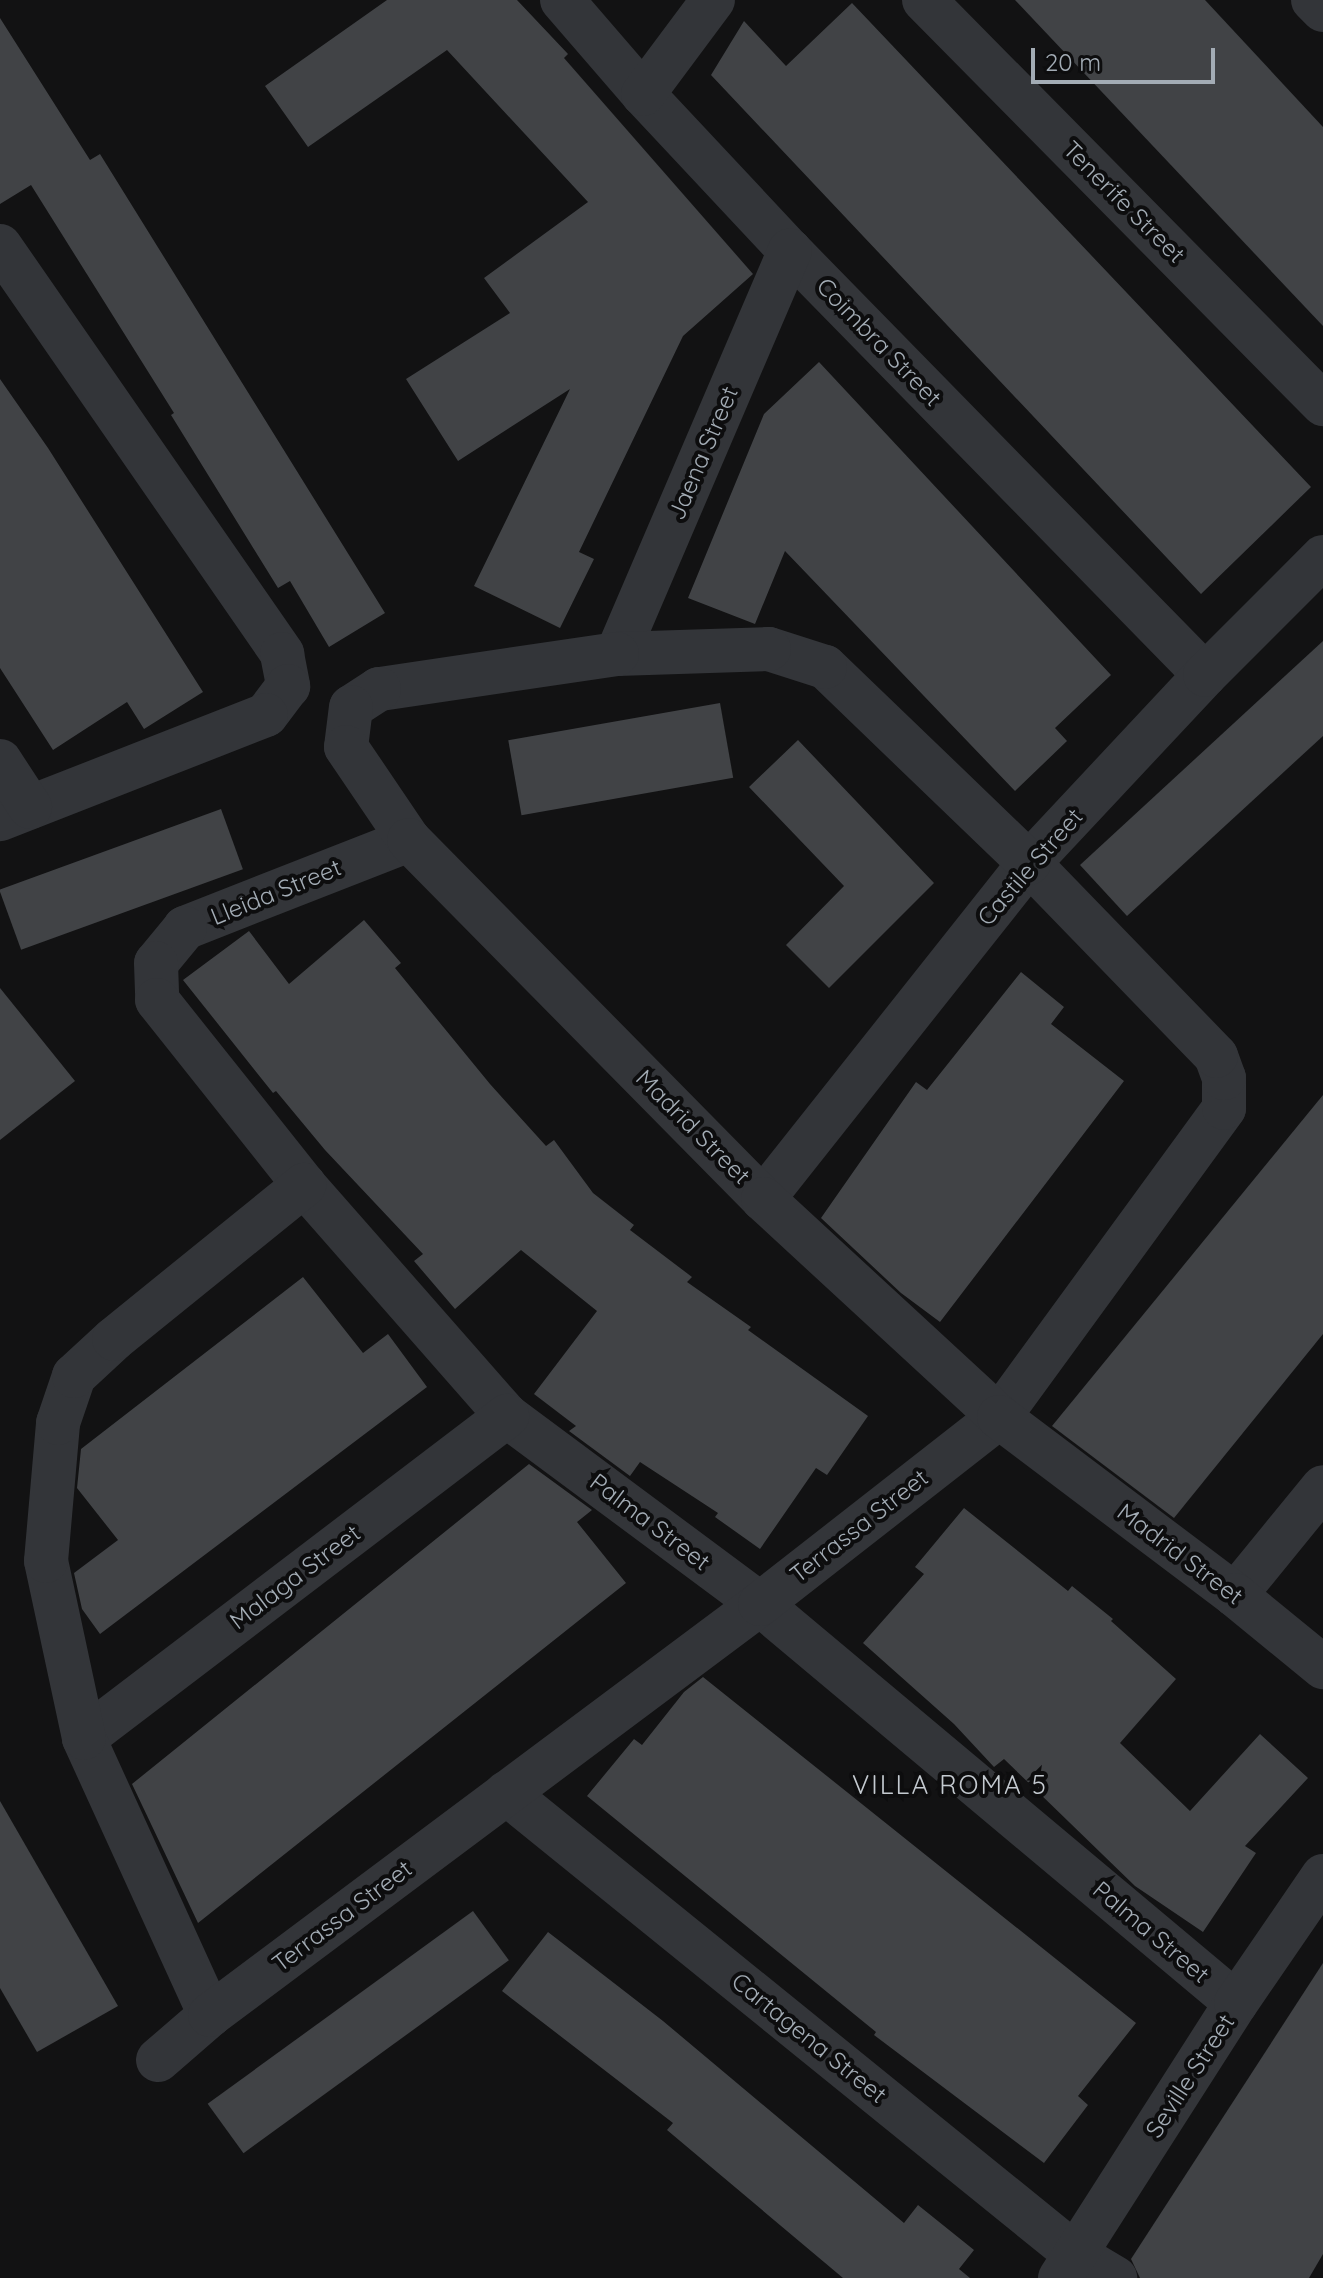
<!DOCTYPE html>
<html>
<head>
<meta charset="utf-8">
<style>
	body { margin:0 }
	#map { position:relative; width:1323px; height:2278px; overflow:hidden; background:#121213; font-family:Quicksand,sans-serif }
	div>[style] { position:absolute }
	.building>* { inset:0; background:#414346; transform-origin:0 0 }
	.minor>* { height:44px; margin:-22px; padding:0 22px; transform-origin:22px; border-radius:22px; background:#333539 }
	span { translate:-50% -50%; white-space:nowrap; text-align:center; line-height:1.15; -webkit-text-stroke:8px #0d0d0e; paint-order:stroke }
	.street-label { font-size:24px; color:#a3acb5 }
	.neighbourhood-label { font-size:26px; color:#c4cad0; letter-spacing:2px }
	.scale { position:absolute; left:1031px; top:48px; width:184px; height:36px; box-sizing:border-box; border:4px solid #a3acb5; border-top:0; padding-left:10px; font-size:24px; line-height:28px; white-space:nowrap; color:#a3acb5; -webkit-text-stroke:6px #0d0d0e; paint-order:stroke }
</style>
</head>
<body>
<div id="map">
	<div class="building">
		<div style="clip-path:polygon(387px 0,517px 0,568px 54px,564px 58px,753px 274px,683px 336px,579px 552px,594px 559px,560px 628px,474px 586px,570px 389px,458px 461px,406px 379px,510px 313px,484px 278px,588px 202px,447px 50px,308px 147px,265px 86px)"></div>
		<div style="clip-path:polygon(1015px 0,1205px 0,1323px 127px,1323px 326px)"></div>
		<div style="clip-path:polygon(852px 3px,1311px 487px,1201px 594px,711px 75px,744px 21px,786px 66px)"></div>
		<div style="clip-path:polygon(0 18px,90px 160px,100px 154px,385px 613px,329px 647px,290px 581px,278px 588px,171px 415px,174px 413px,31px 185px,0 204px)"></div>
		<div style="clip-path:polygon(819px 362px,1111px 675px,1055px 728px,1067px 741px,1015px 791px,785px 551px,755px 624px,688px 598px,764px 414px)"></div>
		<div style="clip-path:polygon(0 379px,48px 448px,203px 692px,144px 729px,127px 702px,53px 750px,0 668px)"></div>
		<div style="clip-path:polygon(1323px 641px,1323px 736px,1127px 916px,1080px 865px)"></div>
		<div style="left:720px;top:703px;width:76px;height:215px;rotate:80deg"></div>
		<div style="clip-path:polygon(798px 740px,934px 883px,829px 988px,786px 945px,844px 886px,749px 787px)"></div>
		<div style="left:221px;top:809px;width:64px;height:236px;rotate:70deg"></div>
		<div style="clip-path:polygon(364px 920px,401px 963px,395px 968px,490px 1084px,546px 1146px,554px 1140px,593px 1193px,634px 1225px,630px 1230px,692px 1277px,687px 1282px,751px 1327px,748px 1330px,868px 1416px,827px 1475px,816px 1468px,760px 1549px,715px 1517px,718px 1513px,640px 1462px,630px 1476px,569px 1431px,576px 1426px,534px 1394px,597px 1311px,521px 1250px,455px 1309px,414px 1261px,423px 1254px,325px 1150px,276px 1091px,273px 1093px,183px 980px,249px 931px,289px 984px)"></div>
		<div style="clip-path:polygon(1021px 972px,1064px 1007px,1051px 1024px,1124px 1081px,940px 1322px,901px 1293px,821px 1218px,916px 1082px,927px 1090px)"></div>
		<div style="clip-path:polygon(0 988px,75px 1081px,0 1140px)"></div>
		<div style="clip-path:polygon(1323px 1095px,1323px 1334px,1174px 1518px,1052px 1426px)"></div>
		<div style="clip-path:polygon(303px 1277px,363px 1353px,388px 1334px,427px 1387px,100px 1634px,82px 1609px,74px 1573px,118px 1540px,77px 1488px,81px 1449px)"></div>
		<div style="clip-path:polygon(529px 1464px,592px 1510px,577px 1522px,626px 1583px,198px 1923px,132px 1784px)"></div>
		<div style="clip-path:polygon(964px 1508px,1068px 1591px,1072px 1586px,1113px 1619px,1111px 1621px,1176px 1679px,1120px 1743px,1190px 1811px,1260px 1734px,1308px 1778px,1245px 1846px,1256px 1853px,1203px 1932px,1135px 1886px,1004px 1759px,994px 1767px,954px 1724px,863px 1643px,924px 1574px,915px 1567px)"></div>
		<div style="clip-path:polygon(703px 1677px,1136px 2023px,1078px 2096px,1088px 2105px,1044px 2163px,874px 2035px,876px 2032px,587px 1796px,634px 1739px,642px 1745px,684px 1692px)"></div>
		<div style="clip-path:polygon(0 1801px,118px 2006px,37px 2052px,0 1988px)"></div>
		<div style="left:473px;top:1911px;width:61px;height:328px;rotate:54deg"></div>
		<div style="clip-path:polygon(548px 1932px,663px 2021px,904px 2223px,918px 2205px,974px 2250px,959px 2269px,970px 2278px,843px 2278px,667px 2130px,673px 2123px,502px 1991px)"></div>
		<div style="clip-path:polygon(1323px 1963px,1323px 2254px,1309px 2278px,1140px 2278px,1131px 2259px)"></div>
	</div>
	<div class="minor">
		<div style="left:562px;top:0;width:124px;rotate:49.2deg"></div>
		<div style="left:643px;top:94px;width:215px;rotate:46.9deg"></div>
		<div style="left:790px;top:251px;width:593px;rotate:45.61deg"></div>
		<div style="left:924px;top:0;width:568px;rotate:45.36deg"></div>
		<div style="left:1313px;top:0;width:14px;rotate:45deg"></div>
		<div style="left:643px;top:94px;width:117px;rotate:-53.3deg"></div>
		<div style="left:0;top:246px;width:496px;rotate:55.3deg"></div>
		<div style="left:282px;top:654px;width:33px;rotate:79deg"></div>
		<div style="left:288px;top:686px;width:36px;rotate:127deg"></div>
		<div style="left:266px;top:715px;width:286px;rotate:158.6deg"></div>
		<div style="left:617px;top:654px;width:439px;rotate:-66.8deg"></div>
		<div style="left:0;top:761px;width:55px;rotate:56.9deg"></div>
		<div style="left:409px;top:840px;width:241px;rotate:158.6deg"></div>
		<div style="left:185px;top:928px;width:45px;rotate:129.6deg"></div>
		<div style="left:156px;top:963px;width:37px;rotate:88deg"></div>
		<div style="left:157px;top:1000px;width:236px;rotate:51.5deg"></div>
		<div style="left:304px;top:1185px;width:308px;rotate:48.7deg"></div>
		<div style="left:507px;top:1416px;width:315px;rotate:36.6deg"></div>
		<div style="left:760px;top:1604px;width:621px;rotate:39.97deg"></div>
		<div style="left:763px;top:1199px;width:429px;rotate:-51.6deg"></div>
		<div style="left:1029px;top:863px;width:258px;rotate:-46.9deg"></div>
		<div style="left:1205px;top:675px;width:167px;rotate:-45deg"></div>
		<div style="left:1235px;top:1595px;width:139px;rotate:-50.8deg"></div>
		<div style="left:84px;top:1738px;width:532px;rotate:-37.28deg"></div>
		<div style="left:506px;top:1793px;width:732px;rotate:39.01deg"></div>
		<div style="left:1075px;top:2254px;width:47px;rotate:31deg"></div>
		<div style="left:210px;top:2015px;width:304px;rotate:-114.5deg"></div>
		<div style="left:84px;top:1738px;width:181px;rotate:-102.1deg"></div>
		<div style="left:46px;top:1561px;width:139px;rotate:-85deg"></div>
		<div style="left:58px;top:1423px;width:50px;rotate:-71.2deg"></div>
		<div style="left:74px;top:1376px;width:54px;rotate:-42.8deg"></div>
		<div style="left:114px;top:1339px;width:245px;rotate:-39deg"></div>
		<div style="left:158px;top:2060px;width:69px;rotate:-40.9deg"></div>
		<div style="left:210px;top:2015px;width:687px;rotate:-36.77deg"></div>
		<div style="left:760px;top:1604px;width:303px;rotate:-38deg"></div>
		<div style="left:999px;top:1417px;width:382px;rotate:-53.9deg"></div>
		<div style="left:1224px;top:1108px;width:30px;rotate:-90deg"></div>
		<div style="left:1224px;top:1078px;width:23px;rotate:-110deg"></div>
		<div style="left:1216px;top:1056px;width:269px;rotate:-134.1deg"></div>
		<div style="left:1029px;top:863px;width:283px;rotate:-136.1deg"></div>
		<div style="left:825px;top:667px;width:59px;rotate:-162.2deg"></div>
		<div style="left:769px;top:649px;width:152px;rotate:178.1deg"></div>
		<div style="left:617px;top:654px;width:241px;rotate:171.6deg"></div>
		<div style="left:379px;top:689px;width:33px;rotate:147deg"></div>
		<div style="left:351px;top:707px;width:40px;rotate:97.1deg"></div>
		<div style="left:346px;top:747px;width:112px;rotate:55.9deg"></div>
		<div style="left:409px;top:840px;width:504px;rotate:45.4deg"></div>
		<div style="left:763px;top:1199px;width:321px;rotate:42.7deg"></div>
		<div style="left:999px;top:1417px;width:296px;rotate:37deg"></div>
		<div style="left:1235px;top:1595px;width:114px;rotate:39.3deg"></div>
		<div style="left:1060px;top:2278px;width:326px;rotate:-57.4deg"></div>
		<div style="left:1236px;top:2003px;width:154px;rotate:-55.6deg"></div>
	</div>
	<div class="street-label">
		<span style="left:1124px;top:202px;rotate:45deg">Tenerife Street</span>
		<span style="left:879px;top:342px;rotate:46deg">Coimbra Street</span>
		<span style="left:703px;top:453px;rotate:-67deg">Jaena Street</span>
		<span style="left:1030px;top:867px;rotate:-49deg">Castile Street</span>
		<span style="left:276px;top:892px;rotate:-22deg">Lleida Street</span>
		<span style="left:693px;top:1127px;rotate:45deg">Madrid Street</span>
		<span style="left:650px;top:1522px;rotate:37deg">Palma Street</span>
		<span style="left:859px;top:1526px;rotate:-38deg">Terrassa Street</span>
		<span style="left:1180px;top:1554px;rotate:37deg">Madrid Street</span>
		<span style="left:295px;top:1577px;rotate:-37deg">Malaga Street</span>
		<span style="left:342px;top:1916px;rotate:-37deg">Terrassa Street</span>
		<span style="left:1151px;top:1932px;rotate:40deg">Palma Street</span>
		<span style="left:809px;top:2038px;rotate:39deg">Cartagena Street</span>
		<span style="left:1190px;top:2076px;rotate:-57deg">Seville Street</span>
	</div>
	<div class="neighbourhood-label">
		<span style="left:950px;top:1785px">VILLA ROMA 5</span>
	</div>
	<div class="scale">20 m</div>
</div>
</body>
</html>
